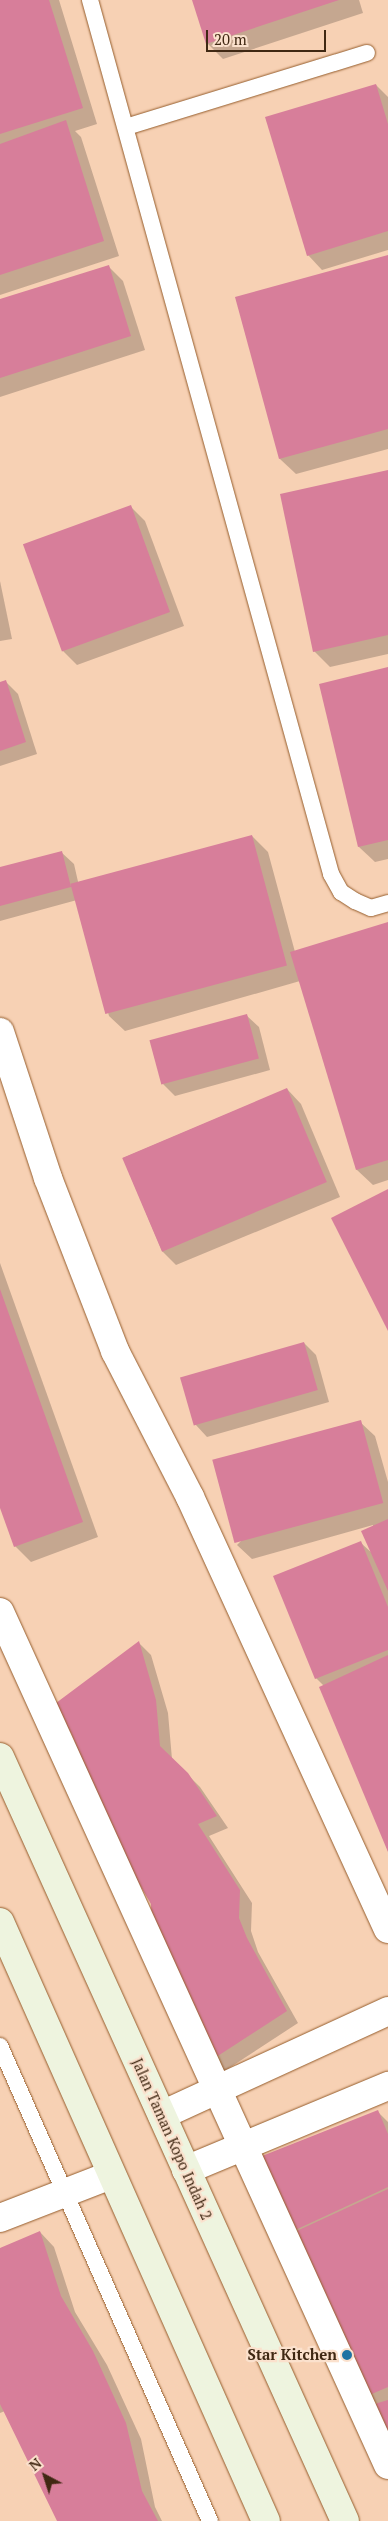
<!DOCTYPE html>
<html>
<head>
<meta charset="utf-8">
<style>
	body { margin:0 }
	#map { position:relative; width:388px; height:2521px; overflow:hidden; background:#f7d1b4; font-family:"PT Serif",serif }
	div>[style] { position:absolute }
	.shadow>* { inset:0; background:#0003 }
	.building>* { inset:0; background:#d77e9a; transform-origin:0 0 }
	.roads { filter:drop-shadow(0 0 1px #955d2c) drop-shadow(0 0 1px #955d2c) }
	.service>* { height:16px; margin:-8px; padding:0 8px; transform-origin:8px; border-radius:8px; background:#fff }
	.minor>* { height:28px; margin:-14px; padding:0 14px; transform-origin:14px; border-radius:14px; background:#fff }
	.secondary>* { height:28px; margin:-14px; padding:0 14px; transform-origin:14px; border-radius:14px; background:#eef4df }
	.dots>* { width:14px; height:14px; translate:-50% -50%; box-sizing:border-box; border:2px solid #fbe1cd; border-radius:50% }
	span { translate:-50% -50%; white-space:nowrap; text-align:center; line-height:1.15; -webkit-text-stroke:4.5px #fbe1cd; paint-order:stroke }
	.street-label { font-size:15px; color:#402813 }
	.poi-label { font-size:15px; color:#402813; font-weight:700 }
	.right { translate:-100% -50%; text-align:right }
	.north { position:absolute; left:20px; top:2451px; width:50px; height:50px; -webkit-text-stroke:4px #fbe1cd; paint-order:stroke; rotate:320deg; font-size:14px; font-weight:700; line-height:20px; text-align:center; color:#402813 }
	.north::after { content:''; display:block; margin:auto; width:18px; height:22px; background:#402813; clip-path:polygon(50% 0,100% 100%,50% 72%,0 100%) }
	.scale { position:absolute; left:206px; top:30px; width:120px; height:22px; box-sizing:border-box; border:2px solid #402813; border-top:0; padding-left:6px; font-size:15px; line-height:18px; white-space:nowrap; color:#402813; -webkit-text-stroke:4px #fbe1cd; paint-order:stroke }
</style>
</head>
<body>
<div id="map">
	<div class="shadow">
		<div style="clip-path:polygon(0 0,59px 0,97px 124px,75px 131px,81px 137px,119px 256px,0 295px)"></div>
		<div style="clip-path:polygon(193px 0,359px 0,363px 13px,223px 59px,207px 43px)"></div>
		<div style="clip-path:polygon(376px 85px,388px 97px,388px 250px,322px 270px,308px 255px)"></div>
		<div style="clip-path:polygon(388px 256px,388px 449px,296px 474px,280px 459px,236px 298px)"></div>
		<div style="clip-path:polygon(108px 266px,123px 281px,145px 350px,0 397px,0 301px)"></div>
		<div style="clip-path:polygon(388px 471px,388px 654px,330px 667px,314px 651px)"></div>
		<div style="clip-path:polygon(131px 507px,145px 521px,184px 626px,77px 665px,63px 651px)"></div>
		<div style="clip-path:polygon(0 581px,12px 639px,0 641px)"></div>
		<div style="clip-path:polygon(388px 668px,388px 859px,375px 862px,359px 847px)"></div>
		<div style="clip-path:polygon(5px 681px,18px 694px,37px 754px,0 766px,0 683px)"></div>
		<div style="clip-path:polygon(252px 836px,268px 852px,295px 952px,388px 923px,388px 1180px,373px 1185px,357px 1170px,300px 981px,125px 1031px,109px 1016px,77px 900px,0 921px,0 868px,61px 852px,74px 864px,79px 886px)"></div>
		<div style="clip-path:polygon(246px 1015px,259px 1027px,270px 1070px,175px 1096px,163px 1084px)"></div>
		<div style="clip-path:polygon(287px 1089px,301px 1104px,340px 1197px,176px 1265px,162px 1251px,123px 1158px)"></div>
		<div style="clip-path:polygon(0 1263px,98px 1537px,31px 1562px,15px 1546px,0 1504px)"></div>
		<div style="clip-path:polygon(304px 1343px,316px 1355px,329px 1402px,207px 1437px,195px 1424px)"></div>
		<div style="clip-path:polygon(360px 1422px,375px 1436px,388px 1482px,388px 1851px,324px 1686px,316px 1678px,361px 1543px,373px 1554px,373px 1525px,252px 1559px,237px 1545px)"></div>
		<div style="clip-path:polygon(139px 1643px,151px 1655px,168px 1713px,172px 1759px,200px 1787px,228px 1828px,209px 1836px,252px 1903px,251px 1931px,258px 1952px,298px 2023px,223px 2072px,211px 2060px)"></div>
		<div style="clip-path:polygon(378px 2112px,388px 2122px,388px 2438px,377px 2404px,368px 2395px,294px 2230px)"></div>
		<div style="clip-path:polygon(40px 2232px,54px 2247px,75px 2312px,107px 2365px,141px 2439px,155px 2507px,162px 2521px,59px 2521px,5px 2411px,0 2413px,0 2250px)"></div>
	</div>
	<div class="building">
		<div style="clip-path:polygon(0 0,49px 0,83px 108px,0 134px)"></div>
		<div style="clip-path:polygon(192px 0,339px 0,206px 44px)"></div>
		<div style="clip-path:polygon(376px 84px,388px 124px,388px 231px,307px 256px,265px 117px)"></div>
		<div style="clip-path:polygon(66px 120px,104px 241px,0 275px,0 144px)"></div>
		<div style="clip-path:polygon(388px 255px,388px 429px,279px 459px,235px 297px)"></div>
		<div style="clip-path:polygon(109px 265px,131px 336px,0 378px,0 299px)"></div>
		<div style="clip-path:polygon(388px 470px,388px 635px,313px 652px,280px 494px)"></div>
		<div style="left:131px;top:505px;width:114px;height:115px;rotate:70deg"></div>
		<div style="clip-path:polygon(388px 667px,388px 840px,358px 847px,319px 684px)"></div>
		<div style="clip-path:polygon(6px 680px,26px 742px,0 751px,0 682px)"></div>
		<div style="left:252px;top:835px;width:135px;height:188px;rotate:75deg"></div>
		<div style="clip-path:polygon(62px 851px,71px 887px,0 906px,0 867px)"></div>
		<div style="clip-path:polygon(388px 922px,388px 1160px,356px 1170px,290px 952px)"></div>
		<div style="left:247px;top:1014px;width:46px;height:101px;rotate:75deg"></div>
		<div style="left:287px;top:1088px;width:102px;height:179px;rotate:67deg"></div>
		<div style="clip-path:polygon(388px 1189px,388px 1331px,331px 1218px)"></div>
		<div style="clip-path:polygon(0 1289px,83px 1522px,14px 1547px,0 1508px)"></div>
		<div style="left:304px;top:1342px;width:50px;height:129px;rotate:74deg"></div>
		<div style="left:361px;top:1420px;width:86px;height:154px;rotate:75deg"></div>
		<div style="clip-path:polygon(388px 1519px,388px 1591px,361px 1531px)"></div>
		<div style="clip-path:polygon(361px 1541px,388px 1607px,388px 1650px,315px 1679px,273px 1576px)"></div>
		<div style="clip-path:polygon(139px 1641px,156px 1700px,160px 1746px,188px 1773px,217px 1816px,198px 1824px,240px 1890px,239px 1918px,247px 1938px,287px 2011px,210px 2061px,152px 1937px,151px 1904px,122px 1855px,71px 1733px,52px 1706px)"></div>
		<div style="clip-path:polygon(388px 1655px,388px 1852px,319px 1687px)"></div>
		<div style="clip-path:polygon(378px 2110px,388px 2134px,388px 2187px,293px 2231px,257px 2158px)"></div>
		<div style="clip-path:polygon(388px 2189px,388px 2387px,367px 2396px,288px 2235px)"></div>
		<div style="clip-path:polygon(40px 2231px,61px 2296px,93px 2351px,126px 2423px,142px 2491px,158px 2521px,57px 2521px,0 2404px,0 2248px)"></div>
		<div style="clip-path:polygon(388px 2400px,388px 2441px,371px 2405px)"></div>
	</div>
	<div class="roads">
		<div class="service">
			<div style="left:90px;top:0;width:907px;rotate:74.58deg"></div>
			<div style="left:331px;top:874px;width:21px;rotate:61deg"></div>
			<div style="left:341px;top:892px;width:17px;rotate:33deg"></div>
			<div style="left:355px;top:901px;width:17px;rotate:24deg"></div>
			<div style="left:371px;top:908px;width:18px;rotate:-16deg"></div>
			<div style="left:126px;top:127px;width:252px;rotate:-17.1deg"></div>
			<div style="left:0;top:2046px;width:519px;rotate:66.15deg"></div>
		</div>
		<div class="minor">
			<div style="left:0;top:1032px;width:154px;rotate:71.8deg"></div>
			<div style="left:48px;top:1178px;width:186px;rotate:68.8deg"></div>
			<div style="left:115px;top:1351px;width:164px;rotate:62.8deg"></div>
			<div style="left:190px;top:1497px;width:475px;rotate:65.4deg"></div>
			<div style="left:0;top:1612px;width:937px;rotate:65.54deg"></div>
			<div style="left:162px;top:2115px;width:249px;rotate:-24.7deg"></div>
			<div style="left:186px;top:2170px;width:219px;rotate:-22.6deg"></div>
			<div style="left:0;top:2218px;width:119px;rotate:-21.2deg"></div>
		</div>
		<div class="secondary">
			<div style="left:0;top:1757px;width:838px;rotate:65.7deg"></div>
			<div style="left:0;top:1922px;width:655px;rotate:66.06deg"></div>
		</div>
	</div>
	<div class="dots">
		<div style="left:347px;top:2355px;background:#2073a3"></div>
	</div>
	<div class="street-label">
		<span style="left:172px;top:2139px;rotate:66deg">Jalan Taman Kopo Indah 2</span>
	</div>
	<div class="poi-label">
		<span class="right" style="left:337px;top:2355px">Star Kitchen</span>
	</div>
	<div class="north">N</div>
	<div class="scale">20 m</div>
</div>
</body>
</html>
